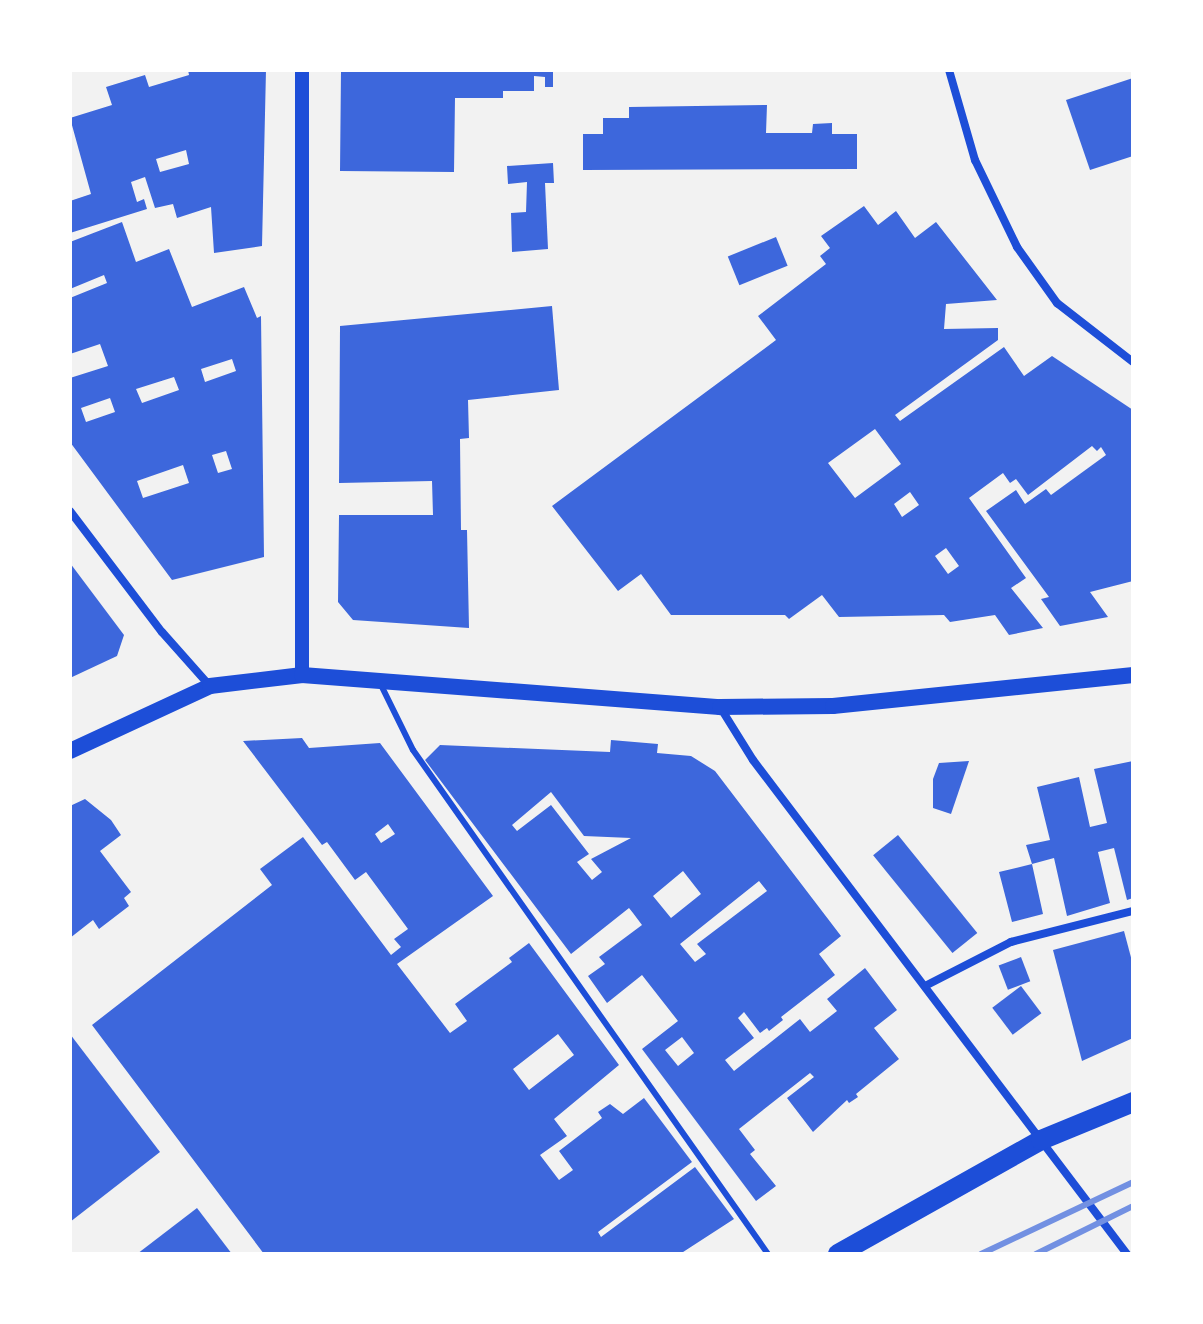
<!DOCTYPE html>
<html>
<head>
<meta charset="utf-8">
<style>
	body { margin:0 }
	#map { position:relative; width:1203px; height:1324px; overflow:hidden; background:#f2f2f2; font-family:Bitter,serif }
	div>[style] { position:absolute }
	.building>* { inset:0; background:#3d67dc; transform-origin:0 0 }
	.service>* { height:6px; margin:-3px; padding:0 3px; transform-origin:3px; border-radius:3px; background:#1d4ed8 }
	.minor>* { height:8px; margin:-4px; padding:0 4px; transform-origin:4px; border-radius:4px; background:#1d4ed8 }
	.tertiary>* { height:14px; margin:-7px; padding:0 7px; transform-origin:7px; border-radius:7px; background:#1d4ed8 }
	.secondary>* { height:16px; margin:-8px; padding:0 8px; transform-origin:8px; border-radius:8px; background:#1d4ed8 }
	.primary>* { height:20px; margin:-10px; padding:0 10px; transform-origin:10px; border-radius:10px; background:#1d4ed8 }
	.rail>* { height:6px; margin:-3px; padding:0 3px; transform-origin:3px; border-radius:3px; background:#7290e2 }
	span { translate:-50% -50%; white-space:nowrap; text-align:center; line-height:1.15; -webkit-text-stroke:8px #fff; paint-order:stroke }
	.frame { position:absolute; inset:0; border:72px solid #fff; pointer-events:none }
</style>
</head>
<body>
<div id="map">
	<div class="building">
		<div style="clip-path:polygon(evenodd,188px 70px,266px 70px,262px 246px,214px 253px,211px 207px,177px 218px,173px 204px,155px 208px,145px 177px,131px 182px,137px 202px,144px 199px,147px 209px,70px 233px,70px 201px,91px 194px,70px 118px,112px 105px,106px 87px,145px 75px,149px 87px,189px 75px,188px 70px,186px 150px,189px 164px,160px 172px,156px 159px,186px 150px)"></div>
		<div style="clip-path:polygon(341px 70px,553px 70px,553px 87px,545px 87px,545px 77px,534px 76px,534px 91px,503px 91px,503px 98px,455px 98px,454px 172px,340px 171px)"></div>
		<div style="clip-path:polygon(1133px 78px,1133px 156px,1090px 170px,1066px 100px)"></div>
		<div style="clip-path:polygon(767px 105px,766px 133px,812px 133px,813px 124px,832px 123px,832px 134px,857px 134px,857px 169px,583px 170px,583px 134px,603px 134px,603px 118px,629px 118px,629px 107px)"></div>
		<div style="clip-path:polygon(553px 163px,554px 183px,545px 183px,548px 249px,512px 252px,511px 213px,526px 212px,527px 182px,508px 184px,507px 166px)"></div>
		<div style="clip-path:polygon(evenodd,864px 206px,878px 225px,896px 211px,915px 238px,936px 222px,997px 300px,946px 304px,944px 329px,998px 328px,998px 340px,895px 415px,900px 421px,1004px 347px,1024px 376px,1052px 356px,1133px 410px,1133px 581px,1090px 592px,1108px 617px,1060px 626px,1041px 599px,1049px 597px,986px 511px,1016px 490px,1025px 504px,1046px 489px,1051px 495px,1106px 455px,1101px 447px,1097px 451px,1092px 446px,1028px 495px,1016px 479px,1010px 483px,1003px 473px,969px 498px,1026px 578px,1011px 588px,1043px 628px,1009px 635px,995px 615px,950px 622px,944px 615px,839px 617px,822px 595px,789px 619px,785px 615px,671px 615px,641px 574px,618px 591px,552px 506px,776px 340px,758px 316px,826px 264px,820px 256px,830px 248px,821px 236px,864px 206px,875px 429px,901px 464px,855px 498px,828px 463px,875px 429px,864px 206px,910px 492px,919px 505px,902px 517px,894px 504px,910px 492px,864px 206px,946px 548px,959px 566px,948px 574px,935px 556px,946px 548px)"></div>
		<div style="clip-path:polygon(evenodd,122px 222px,136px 262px,169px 249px,192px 307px,244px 287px,257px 318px,261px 316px,264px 557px,172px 580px,70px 442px,70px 378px,108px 366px,100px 344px,70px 354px,70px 298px,107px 283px,104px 275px,70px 289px,70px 242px,122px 222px,232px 359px,236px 371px,205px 382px,201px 369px,232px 359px,122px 222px,174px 377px,179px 390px,142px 403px,136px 389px,174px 377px,122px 222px,110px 398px,115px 412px,86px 422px,81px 408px,110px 398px,122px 222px,226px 451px,232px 469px,218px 473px,212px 455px,226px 451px,122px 222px,183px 465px,189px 483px,143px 498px,137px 481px,183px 465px)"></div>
		<div style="left:776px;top:237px;width:31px;height:52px;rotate:68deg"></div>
		<div style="clip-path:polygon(552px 306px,559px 390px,468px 400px,469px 438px,460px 439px,461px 530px,467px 530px,469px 628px,353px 620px,338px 602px,339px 515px,433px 515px,432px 481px,339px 483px,340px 326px)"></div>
		<div style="clip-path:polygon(70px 563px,124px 635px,117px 656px,70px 678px)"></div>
		<div style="clip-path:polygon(evenodd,302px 738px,309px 748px,380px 743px,493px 896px,397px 964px,450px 1033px,467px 1021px,455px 1004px,512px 962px,509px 958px,529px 943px,619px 1065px,554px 1119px,567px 1136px,540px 1155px,559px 1180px,573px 1170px,559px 1151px,602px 1118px,598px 1112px,610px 1104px,623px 1114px,644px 1098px,692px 1162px,598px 1232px,601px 1237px,695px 1167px,734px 1219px,680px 1254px,264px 1254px,92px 1025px,272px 885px,260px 869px,303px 837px,391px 955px,401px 947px,394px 939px,408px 929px,366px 872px,355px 880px,327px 842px,322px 845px,243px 741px,302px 738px,388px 824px,395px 834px,381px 843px,375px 834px,388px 824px,302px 738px,558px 1034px,574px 1055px,529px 1090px,513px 1069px,558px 1034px)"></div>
		<div style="clip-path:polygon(evenodd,611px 740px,658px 744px,657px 753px,691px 756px,715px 771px,841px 936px,819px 954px,835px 975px,781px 1017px,783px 1020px,769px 1031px,767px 1028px,760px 1033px,744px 1012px,738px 1018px,754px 1038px,725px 1060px,734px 1071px,800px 1019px,810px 1032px,837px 1011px,827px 999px,865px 968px,897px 1010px,874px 1028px,899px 1059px,856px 1094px,858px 1097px,849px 1103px,847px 1100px,813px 1132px,787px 1098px,814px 1077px,810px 1073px,739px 1129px,755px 1150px,750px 1154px,776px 1186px,756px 1201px,642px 1049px,678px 1021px,642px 975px,607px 1003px,588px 976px,605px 964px,599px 957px,642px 925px,633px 913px,629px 908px,571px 954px,425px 760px,440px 745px,610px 752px,611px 740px,551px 792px,584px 836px,631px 838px,591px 859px,602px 872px,592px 880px,577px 862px,589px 854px,551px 805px,517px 831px,512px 825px,551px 792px,611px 740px,683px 871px,701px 894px,671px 918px,653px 896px,683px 871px,611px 740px,759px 881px,767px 891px,697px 944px,706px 954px,695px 962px,680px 944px,759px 881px,611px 740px,682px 1037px,694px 1053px,678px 1066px,665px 1050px,682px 1037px)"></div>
		<div style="clip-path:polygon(969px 761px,951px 814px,933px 808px,933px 779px,939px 763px)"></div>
		<div style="clip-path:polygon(1133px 761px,1133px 898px,1127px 900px,1114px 848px,1098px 852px,1110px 903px,1067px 916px,1054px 858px,1032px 864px,1043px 914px,1012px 922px,999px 872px,1032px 864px,1026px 845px,1050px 840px,1037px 787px,1079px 777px,1090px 827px,1107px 823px,1094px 769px)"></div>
		<div style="clip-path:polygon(85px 799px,111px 820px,121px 835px,100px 851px,131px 892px,124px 898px,129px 906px,99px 929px,93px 920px,70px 938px,70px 806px)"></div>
		<div style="left:898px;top:835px;width:126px;height:32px;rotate:51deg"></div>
		<div style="clip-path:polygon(1124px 931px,1133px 965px,1133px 1038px,1082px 1061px,1053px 950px)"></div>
		<div style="left:1021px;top:957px;width:26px;height:24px;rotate:69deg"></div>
		<div style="left:1021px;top:986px;width:34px;height:36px;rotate:53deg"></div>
		<div style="clip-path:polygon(70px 1034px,160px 1152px,70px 1222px)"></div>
		<div style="clip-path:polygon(197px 1208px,232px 1254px,137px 1254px)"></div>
	</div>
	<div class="service">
		<div style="left:381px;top:685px;width:72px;rotate:63.8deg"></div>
		<div style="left:413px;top:750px;width:616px;rotate:54.84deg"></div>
	</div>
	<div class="minor">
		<div style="left:949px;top:70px;width:94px;rotate:73.9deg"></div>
		<div style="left:975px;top:160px;width:97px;rotate:64.2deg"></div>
		<div style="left:1017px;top:247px;width:69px;rotate:54.5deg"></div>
		<div style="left:1057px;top:303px;width:96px;rotate:37.8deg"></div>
		<div style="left:70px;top:511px;width:152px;rotate:52.8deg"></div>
		<div style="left:162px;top:632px;width:72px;rotate:48.4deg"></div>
		<div style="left:720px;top:707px;width:62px;rotate:58.1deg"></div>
		<div style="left:753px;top:760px;width:620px;rotate:52.87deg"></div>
		<div style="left:925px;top:986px;width:97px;rotate:-27.1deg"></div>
		<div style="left:1011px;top:942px;width:126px;rotate:-14.3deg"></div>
	</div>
	<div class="tertiary">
		<div style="left:302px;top:70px;width:605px;rotate:90deg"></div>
	</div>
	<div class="secondary">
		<div style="left:70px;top:751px;width:154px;rotate:-24.9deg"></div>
		<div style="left:210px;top:686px;width:93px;rotate:-6.8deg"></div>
		<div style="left:302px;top:675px;width:419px;rotate:4.4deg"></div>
		<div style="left:720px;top:707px;width:113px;rotate:-0.5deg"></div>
		<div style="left:833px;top:706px;width:302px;rotate:-5.9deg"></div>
	</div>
	<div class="primary">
		<div style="left:838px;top:1254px;width:233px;rotate:-29.3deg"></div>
		<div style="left:1041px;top:1140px;width:100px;rotate:-22.4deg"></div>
	</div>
	<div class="rail">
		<div style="left:981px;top:1254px;width:168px;rotate:-25.3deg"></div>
		<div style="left:1036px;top:1254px;width:108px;rotate:-26.3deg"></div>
	</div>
	<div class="frame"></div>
</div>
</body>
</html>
